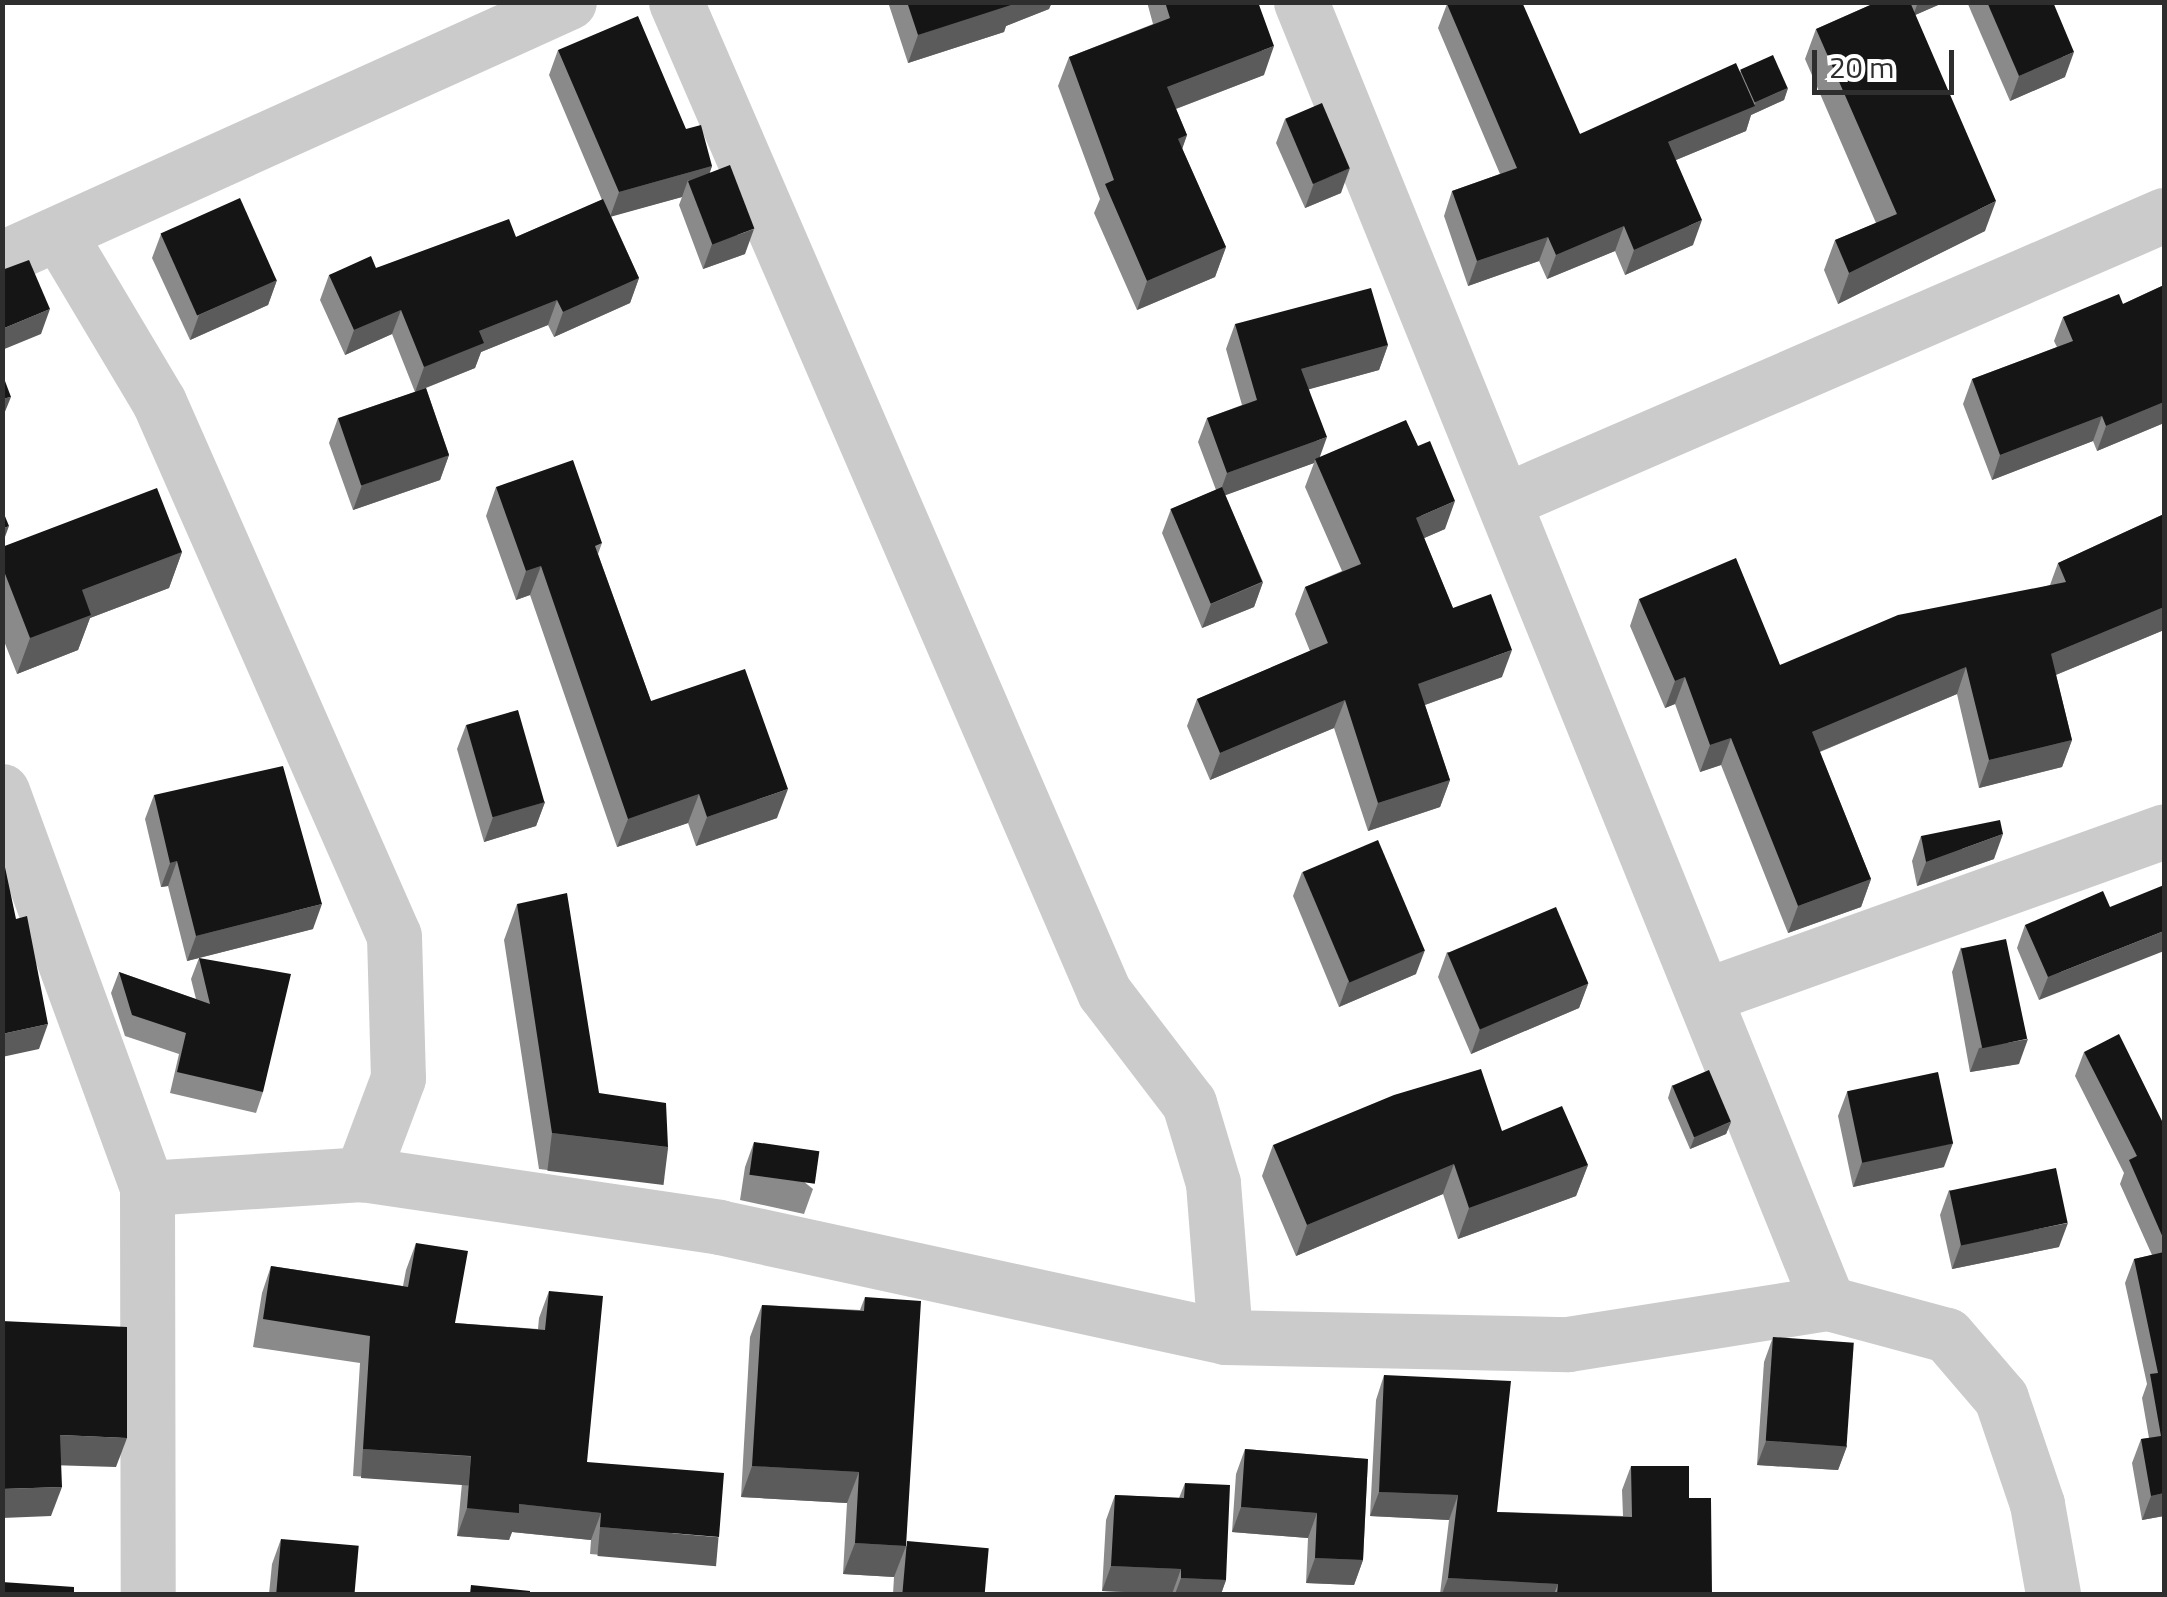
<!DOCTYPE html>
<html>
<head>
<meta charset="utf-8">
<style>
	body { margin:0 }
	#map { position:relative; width:2167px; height:1597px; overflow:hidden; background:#fff; font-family:"Titillium Web",sans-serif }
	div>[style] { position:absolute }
	.minor>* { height:55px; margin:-27.5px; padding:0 27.5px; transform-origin:27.5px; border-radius:27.5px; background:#cbcbcb }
	.wall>* { inset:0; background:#8a8a8a }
	.shaded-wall>* { inset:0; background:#5b5b5b; transform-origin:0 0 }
	.building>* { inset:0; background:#151515; transform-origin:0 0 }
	span { translate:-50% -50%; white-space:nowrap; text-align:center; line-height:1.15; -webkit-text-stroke:10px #fff; paint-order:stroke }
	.frame { position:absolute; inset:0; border:5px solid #2e2e2e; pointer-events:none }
	.scale { position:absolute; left:1812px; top:50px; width:142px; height:45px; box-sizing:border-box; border:5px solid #2e2e2e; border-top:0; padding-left:12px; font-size:30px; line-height:35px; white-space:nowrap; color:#2e2e2e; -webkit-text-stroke:8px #fff; paint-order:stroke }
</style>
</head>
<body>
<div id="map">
	<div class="minor">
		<div style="left:676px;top:2px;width:1079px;rotate:66.62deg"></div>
		<div style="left:1104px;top:992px;width:140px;rotate:52.6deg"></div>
		<div style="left:1189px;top:1103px;width:84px;rotate:73.3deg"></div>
		<div style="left:1213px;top:1183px;width:154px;rotate:85.5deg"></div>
		<div style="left:1301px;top:2px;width:1404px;rotate:67.95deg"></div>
		<div style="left:60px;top:236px;width:193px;rotate:59.2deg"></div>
		<div style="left:159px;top:402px;width:583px;rotate:66.25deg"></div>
		<div style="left:394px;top:936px;width:142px;rotate:88.4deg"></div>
		<div style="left:398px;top:1078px;width:103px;rotate:110.6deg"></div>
		<div style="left:2px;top:258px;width:622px;rotate:-24.3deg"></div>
		<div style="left:1504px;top:501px;width:719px;rotate:-23.43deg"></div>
		<div style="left:2px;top:791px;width:423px;rotate:69.9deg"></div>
		<div style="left:147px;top:1188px;width:406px;rotate:89.9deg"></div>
		<div style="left:1704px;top:996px;width:489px;rotate:-19.7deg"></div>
		<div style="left:147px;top:1188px;width:215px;rotate:-3.7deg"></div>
		<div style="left:362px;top:1174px;width:361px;rotate:8.4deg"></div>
		<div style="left:719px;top:1227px;width:518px;rotate:12.26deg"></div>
		<div style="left:1225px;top:1337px;width:343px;rotate:1.2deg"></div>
		<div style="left:1568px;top:1344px;width:263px;rotate:-9deg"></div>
		<div style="left:1828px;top:1303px;width:123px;rotate:15.1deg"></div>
		<div style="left:1947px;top:1335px;width:83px;rotate:49.4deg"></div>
		<div style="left:2001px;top:1398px;width:112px;rotate:71.2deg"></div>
		<div style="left:2037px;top:1504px;width:91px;rotate:79.9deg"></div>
	</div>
	<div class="wall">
		<div style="clip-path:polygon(888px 2px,1052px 2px,1049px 9px,1006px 26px,1004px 32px,908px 63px)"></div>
		<div style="clip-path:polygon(1147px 2px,1258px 2px,1264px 75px,1176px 109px,1187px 135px,1182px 148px,1226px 247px,1215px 277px,1137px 310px,1094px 213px,1100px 199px,1058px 86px,1069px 57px,1153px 24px)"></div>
		<div style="clip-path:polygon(1877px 2px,1945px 2px,1915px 15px,1985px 231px,1838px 304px,1824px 270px,1835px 240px,1876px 223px,1805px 59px,1816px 29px)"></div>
		<div style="clip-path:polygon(1967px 2px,2053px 2px,2065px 77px,2010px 101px)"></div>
		<div style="clip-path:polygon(1447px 4px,1580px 134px,1739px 71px,1788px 88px,1784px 100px,1751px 115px,1746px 131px,1676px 160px,1693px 245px,1625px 275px,1615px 251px,1547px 279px,1539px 261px,1468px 286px,1444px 216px,1452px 191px,1500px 174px,1438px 28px)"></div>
		<div style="clip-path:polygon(558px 50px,686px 129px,712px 166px,710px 172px,745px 254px,703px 269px,679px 205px,682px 197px,611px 216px,639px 278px,630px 303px,554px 337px,548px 325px,481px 352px,475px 368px,426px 388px,449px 455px,440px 480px,353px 510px,329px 443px,338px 418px,415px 392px,392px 334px,345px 355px,320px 300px,329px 275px,376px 268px,516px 237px,602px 200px,549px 75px)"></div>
		<div style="clip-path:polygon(1285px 119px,1341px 193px,1305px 208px,1276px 143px)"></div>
		<div style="clip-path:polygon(161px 234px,277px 280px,268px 305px,190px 340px,152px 258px)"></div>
		<div style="clip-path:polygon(2164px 285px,2164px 423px,2097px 451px,2093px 441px,1992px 480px,1963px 404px,1972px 379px,2057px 347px,2054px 341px,2063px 317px,2123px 304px)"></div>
		<div style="clip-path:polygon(1235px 324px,1388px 345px,1379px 370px,1309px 389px,1320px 458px,1445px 529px,1424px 538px,1453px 608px,1502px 677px,1425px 705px,1450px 780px,1440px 807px,1368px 831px,1334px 728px,1210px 780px,1187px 726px,1197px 699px,1310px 651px,1295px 614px,1305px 587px,1342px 571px,1305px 487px,1314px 463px,1225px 495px,1263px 582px,1254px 607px,1202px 628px,1162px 533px,1171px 509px,1216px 490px,1198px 442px,1207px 418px,1242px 405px,1226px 349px)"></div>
		<div style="clip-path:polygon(496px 487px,602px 543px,598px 554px,651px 701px,777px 818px,696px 846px,688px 823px,617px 847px,530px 595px,516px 600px,486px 516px)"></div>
		<div style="clip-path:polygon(2164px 514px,2164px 630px,2056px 675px,2072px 740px,2062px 767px,1979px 788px,1957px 694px,1820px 752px,1871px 879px,1861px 907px,1788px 933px,1721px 765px,1700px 772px,1675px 704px,1665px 708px,1630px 626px,1639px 599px,1780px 665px,2050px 585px,2058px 563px)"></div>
		<div style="clip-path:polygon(2px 547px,182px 552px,169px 588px,90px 618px,78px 650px,17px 674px,2px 636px)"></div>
		<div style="clip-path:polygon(466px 725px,545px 802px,536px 826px,484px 842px,457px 749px)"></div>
		<div style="clip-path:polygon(154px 795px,313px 929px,187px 961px,168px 886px,161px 887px,145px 819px)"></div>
		<div style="clip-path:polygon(1921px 836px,1994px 859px,1917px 886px,1912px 861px)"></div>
		<div style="clip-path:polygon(1302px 872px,1416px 974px,1339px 1007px,1293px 896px)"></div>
		<div style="clip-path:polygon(517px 904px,599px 1093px,668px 1147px,655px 1183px,539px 1169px,504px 940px)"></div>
		<div style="clip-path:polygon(2110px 907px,2039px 1000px,2017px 948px,2025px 925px)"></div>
		<div style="clip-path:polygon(1961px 947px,2019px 1064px,1970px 1072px,1952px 972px)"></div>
		<div style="clip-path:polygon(1447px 952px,1588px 984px,1579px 1008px,1471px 1054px,1438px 977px)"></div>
		<div style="clip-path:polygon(199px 958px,263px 1092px,256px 1113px,170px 1093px,179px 1054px,125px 1036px,111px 993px,119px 972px,196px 999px,191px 979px)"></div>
		<div style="clip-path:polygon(2084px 1052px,2164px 1125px,2164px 1516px,2142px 1520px,2132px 1463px,2141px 1439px,2149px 1438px,2142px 1398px,2147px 1384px,2125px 1283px,2134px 1259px,2152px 1255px,2120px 1184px,2124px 1173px,2075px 1076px)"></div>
		<div style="clip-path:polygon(1672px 1085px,1731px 1122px,1726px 1134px,1690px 1149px,1668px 1098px)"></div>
		<div style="clip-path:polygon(1847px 1092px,1944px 1167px,1853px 1187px,1838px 1116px)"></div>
		<div style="clip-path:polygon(1502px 1131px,1588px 1165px,1576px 1196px,1458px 1239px,1443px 1194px,1296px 1256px,1262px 1176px,1273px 1145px)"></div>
		<div style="clip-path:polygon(754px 1142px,813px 1189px,804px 1214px,740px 1200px,745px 1167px)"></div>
		<div style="clip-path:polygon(1949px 1190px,2059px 1247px,1952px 1269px,1940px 1215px)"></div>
		<div style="clip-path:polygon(416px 1243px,455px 1323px,538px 1329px,539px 1318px,549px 1291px,587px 1462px,709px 1564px,590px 1554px,591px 1540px,512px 1532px,509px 1540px,457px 1536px,462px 1483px,353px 1476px,360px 1363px,253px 1347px,262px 1293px,271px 1266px,403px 1286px,406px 1270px)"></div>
		<div style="clip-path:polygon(865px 1297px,906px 1546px,985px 1594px,893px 1594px,894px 1577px,843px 1574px,847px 1503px,741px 1497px,750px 1337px,762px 1305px,860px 1310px)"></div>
		<div style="clip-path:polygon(1773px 1337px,1847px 1446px,1838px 1470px,1757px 1465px,1764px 1362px)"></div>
		<div style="clip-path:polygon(1384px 1375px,1497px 1512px,1623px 1516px,1622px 1490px,1631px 1466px,1689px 1498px,1712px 1594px,1440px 1594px,1449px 1520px,1370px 1516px,1376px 1400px)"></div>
		<div style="clip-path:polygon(1245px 1449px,1368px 1459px,1363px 1560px,1354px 1585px,1306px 1583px,1308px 1538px,1232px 1532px,1236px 1474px)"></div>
		<div style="clip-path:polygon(1185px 1483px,1226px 1580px,1221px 1594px,1172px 1594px,1102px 1591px,1106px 1520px,1115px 1495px,1179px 1498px)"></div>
		<div style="clip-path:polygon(281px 1539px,354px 1594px,269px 1594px,272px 1564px)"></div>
	</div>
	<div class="shaded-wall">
		<div style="clip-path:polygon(1011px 2px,1052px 2px,1049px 9px,1006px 26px,1004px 32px,908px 63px,918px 35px)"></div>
		<div style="clip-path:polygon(1918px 2px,1945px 2px,1913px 16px)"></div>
		<div style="clip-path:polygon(1274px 46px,1264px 75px,1157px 116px,1167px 87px)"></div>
		<div style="clip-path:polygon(2074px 52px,2065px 77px,2010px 101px,2019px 76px)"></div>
		<div style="clip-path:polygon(1788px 88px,1784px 100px,1751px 115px,1746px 131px,1659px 167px,1668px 142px,1754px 106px,1756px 102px)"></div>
		<div style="clip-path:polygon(1187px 135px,1177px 164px,1178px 139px)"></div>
		<div style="clip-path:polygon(712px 166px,703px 191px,688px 180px,682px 197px,610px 217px,619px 192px)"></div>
		<div style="clip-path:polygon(1350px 168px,1341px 193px,1305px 208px,1314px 183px)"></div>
		<div style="clip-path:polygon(1996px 201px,1985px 231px,1838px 304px,1849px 273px)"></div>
		<div style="clip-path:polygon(1702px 220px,1693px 245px,1625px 275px,1634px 250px)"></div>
		<div style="clip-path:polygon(1624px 226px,1615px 251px,1547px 279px,1556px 255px)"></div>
		<div style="clip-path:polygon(754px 229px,745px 254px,703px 269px,712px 244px)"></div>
		<div style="clip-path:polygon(1548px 237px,1539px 261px,1468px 286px,1477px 261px)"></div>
		<div style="clip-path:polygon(1226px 247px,1215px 277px,1137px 310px,1147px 281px)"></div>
		<div style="clip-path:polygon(639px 278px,630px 303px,554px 337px,563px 312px)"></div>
		<div style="clip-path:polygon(277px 280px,268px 305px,190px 340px,199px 315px)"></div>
		<div style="clip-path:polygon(557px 300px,548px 325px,481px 352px,475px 368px,415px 392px,424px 367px,479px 331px)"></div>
		<div style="clip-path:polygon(50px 309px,41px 334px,2px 350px,2px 329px)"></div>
		<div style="clip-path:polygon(401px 310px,392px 334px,345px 355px,354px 330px)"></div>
		<div style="clip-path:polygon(1388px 345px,1379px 370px,1292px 394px,1301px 369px)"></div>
		<div style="clip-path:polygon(11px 397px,2px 419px,2px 399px)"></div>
		<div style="clip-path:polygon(2164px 402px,2164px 423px,2097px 451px,2106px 426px)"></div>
		<div style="clip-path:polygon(2102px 416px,2093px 441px,1992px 480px,2000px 455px)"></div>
		<div style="clip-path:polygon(1327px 437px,1318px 462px,1315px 459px,1314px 463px,1218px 498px,1227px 473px)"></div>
		<div style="clip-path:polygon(449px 455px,440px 480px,353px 510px,362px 485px)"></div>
		<div style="clip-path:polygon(1455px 501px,1445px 529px,1406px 546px,1416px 518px)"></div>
		<div style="clip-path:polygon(9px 526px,2px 545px,2px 529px)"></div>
		<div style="clip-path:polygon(182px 552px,169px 588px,90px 618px,78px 650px,17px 674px,30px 638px,82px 590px)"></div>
		<div style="clip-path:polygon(541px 566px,530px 595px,516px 600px,526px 571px)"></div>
		<div style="clip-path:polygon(1263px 582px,1254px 607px,1202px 628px,1211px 604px)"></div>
		<div style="clip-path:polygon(2164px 607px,2164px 630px,2041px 681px,2051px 654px)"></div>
		<div style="clip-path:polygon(1512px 650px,1502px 677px,1408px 711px,1418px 684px)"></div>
		<div style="clip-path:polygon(1966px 667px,1957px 694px,1802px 759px,1812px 732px)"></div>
		<div style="clip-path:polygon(1685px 677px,1675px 704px,1665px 708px,1675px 681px)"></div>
		<div style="clip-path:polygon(1345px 700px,1334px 728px,1210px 780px,1220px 753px)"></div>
		<div style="clip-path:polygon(1731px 738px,1721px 765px,1700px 772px,1710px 745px)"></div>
		<div style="clip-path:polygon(2072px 740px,2062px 767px,1979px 788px,1989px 760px)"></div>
		<div style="clip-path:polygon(1450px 780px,1440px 807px,1368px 831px,1378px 803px)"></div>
		<div style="clip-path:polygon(788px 789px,777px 818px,696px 846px,707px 817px)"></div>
		<div style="clip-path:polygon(699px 794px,688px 823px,617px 847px,628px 819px)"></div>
		<div style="clip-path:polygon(545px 802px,536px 826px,484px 842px,493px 817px)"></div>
		<div style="clip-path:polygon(2003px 834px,1994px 859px,1917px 886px,1926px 862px)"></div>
		<div style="clip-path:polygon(177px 861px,168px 886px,161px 887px,170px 863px)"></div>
		<div style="clip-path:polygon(1871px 879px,1861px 907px,1788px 933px,1798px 906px)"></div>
		<div style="clip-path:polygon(322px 904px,313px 929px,187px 961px,196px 936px)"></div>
		<div style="clip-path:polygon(2164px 931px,2164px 951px,2039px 1000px,2048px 977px)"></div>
		<div style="clip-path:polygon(1425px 950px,1416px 974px,1339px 1007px,1348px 982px)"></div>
		<div style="clip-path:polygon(1588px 984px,1579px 1008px,1471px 1054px,1480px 1029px)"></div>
		<div style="clip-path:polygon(48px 1024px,39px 1049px,2px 1057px,2px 1034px)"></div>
		<div style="clip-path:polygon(2028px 1039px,2019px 1064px,1970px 1072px,1979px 1048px)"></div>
		<div style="clip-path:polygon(1731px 1122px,1726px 1134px,1690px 1149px,1695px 1136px)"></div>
		<div style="left:552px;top:1133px;width:117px;height:38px;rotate:7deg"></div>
		<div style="clip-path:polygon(1953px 1143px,1944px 1167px,1853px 1187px,1862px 1162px)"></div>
		<div style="clip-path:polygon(1454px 1164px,1443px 1194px,1296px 1256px,1307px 1225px)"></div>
		<div style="clip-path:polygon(1588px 1165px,1576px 1196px,1458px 1239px,1469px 1208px)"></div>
		<div style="clip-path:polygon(2068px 1223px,2059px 1247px,1952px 1269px,1961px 1244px)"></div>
		<div style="clip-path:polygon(60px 1435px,127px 1438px,116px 1467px,49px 1465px)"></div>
		<div style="clip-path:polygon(1766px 1441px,1847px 1446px,1838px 1470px,1757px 1465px)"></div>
		<div style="left:363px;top:1449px;width:108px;height:29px;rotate:4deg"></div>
		<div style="clip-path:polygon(752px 1466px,859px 1472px,847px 1503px,741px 1497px)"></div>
		<div style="clip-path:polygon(62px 1487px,51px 1516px,2px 1518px,2px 1489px)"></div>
		<div style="clip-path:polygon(1379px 1492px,1458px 1495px,1449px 1520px,1370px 1516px)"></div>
		<div style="clip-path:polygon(2164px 1493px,2164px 1516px,2142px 1520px,2151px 1496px)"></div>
		<div style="clip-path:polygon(519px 1504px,601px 1513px,591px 1540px,512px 1532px,509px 1540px,457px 1536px,467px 1508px)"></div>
		<div style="clip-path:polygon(1241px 1507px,1317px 1513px,1308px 1538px,1232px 1532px)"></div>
		<div style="left:600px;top:1527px;width:119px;height:29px;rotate:5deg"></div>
		<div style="clip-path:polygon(855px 1543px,906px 1546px,894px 1577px,843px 1574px)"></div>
		<div style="clip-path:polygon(1315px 1558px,1363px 1560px,1354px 1585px,1306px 1583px)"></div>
		<div style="clip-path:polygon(1111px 1566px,1181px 1569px,1172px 1594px,1102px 1591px)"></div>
		<div style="clip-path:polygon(1181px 1578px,1226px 1580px,1221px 1594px,1175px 1594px)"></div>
		<div style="clip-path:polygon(1448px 1578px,1558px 1584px,1554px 1594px,1442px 1594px)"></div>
	</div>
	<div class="building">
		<div style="clip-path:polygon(907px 2px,1014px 2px,1014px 4px,918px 35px)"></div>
		<div style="clip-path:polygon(1165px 2px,1258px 2px,1274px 46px,1167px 87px,1187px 135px,1178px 139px,1226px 247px,1147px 281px,1105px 184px,1114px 180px,1069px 57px,1170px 18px)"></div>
		<div style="clip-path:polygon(1450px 2px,1522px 2px,1580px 134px,1736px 63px,1755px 106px,1668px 142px,1702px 220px,1634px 250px,1624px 226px,1556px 255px,1548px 237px,1477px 261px,1452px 191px,1517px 168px,1447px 4px)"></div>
		<div style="clip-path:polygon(1877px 2px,1910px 2px,1996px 201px,1849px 273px,1835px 240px,1897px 214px,1816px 29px)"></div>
		<div style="clip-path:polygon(1987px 2px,2053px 2px,2074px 52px,2019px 76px)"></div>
		<div style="clip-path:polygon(638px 16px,686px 129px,701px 125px,712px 166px,619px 192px,558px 50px)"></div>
		<div style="left:1773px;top:55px;width:36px;height:36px;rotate:66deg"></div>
		<div style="left:1322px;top:103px;width:71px;height:40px;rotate:67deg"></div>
		<div style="left:730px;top:165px;width:68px;height:45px;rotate:69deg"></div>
		<div style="left:240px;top:198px;width:90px;height:87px;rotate:66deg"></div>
		<div style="clip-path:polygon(603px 199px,639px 278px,563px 312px,557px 300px,479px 331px,484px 343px,424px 367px,401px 310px,354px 330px,329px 275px,371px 256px,376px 268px,509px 219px,516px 237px)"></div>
		<div style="clip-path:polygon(29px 260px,50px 309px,2px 329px,2px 270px)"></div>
		<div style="clip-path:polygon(2164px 285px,2164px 402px,2106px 426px,2102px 416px,2000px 455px,1972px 379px,2073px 341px,2063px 317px,2119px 294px,2123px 304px)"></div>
		<div style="clip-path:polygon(1371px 288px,1388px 345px,1301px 369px,1327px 437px,1227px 473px,1207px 418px,1257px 400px,1235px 324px)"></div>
		<div style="clip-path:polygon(2px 373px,11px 397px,2px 399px)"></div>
		<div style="left:426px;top:388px;width:71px;height:93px;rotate:71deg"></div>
		<div style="clip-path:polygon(1406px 420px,1418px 446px,1430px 441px,1455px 501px,1416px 518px,1453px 608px,1491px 594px,1512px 650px,1418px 684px,1450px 780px,1378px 803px,1345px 700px,1220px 753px,1197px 699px,1328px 643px,1305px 587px,1361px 564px,1315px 459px)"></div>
		<div style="clip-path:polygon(573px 460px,602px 543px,595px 546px,651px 701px,745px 669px,788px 789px,707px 817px,699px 794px,628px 819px,541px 566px,526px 571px,496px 487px)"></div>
		<div style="left:1222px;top:487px;width:103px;height:56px;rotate:67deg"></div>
		<div style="clip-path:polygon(157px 488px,182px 552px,82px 590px,91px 615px,30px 638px,2px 566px,2px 547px)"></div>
		<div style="clip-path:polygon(2px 509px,9px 526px,2px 529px)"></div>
		<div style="clip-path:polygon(2164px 514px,2164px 607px,2051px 654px,2072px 740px,1989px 760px,1966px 667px,1812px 732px,1871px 879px,1798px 906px,1731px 738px,1710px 745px,1685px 677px,1675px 681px,1639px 599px,1736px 558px,1780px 665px,1898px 615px,2066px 582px,2058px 563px)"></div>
		<div style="left:518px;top:710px;width:96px;height:54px;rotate:74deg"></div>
		<div style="clip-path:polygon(283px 766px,322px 904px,196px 936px,177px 861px,170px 863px,154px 795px)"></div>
		<div style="clip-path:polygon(2000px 820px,2003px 834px,1926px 862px,1921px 836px)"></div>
		<div style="left:1378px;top:840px;width:120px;height:82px;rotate:67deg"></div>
		<div style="clip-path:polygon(2px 853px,16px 919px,27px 916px,48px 1024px,2px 1034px)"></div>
		<div style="clip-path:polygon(2164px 885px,2164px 931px,2048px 977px,2025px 925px,2103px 891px,2110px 907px)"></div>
		<div style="clip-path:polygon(567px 893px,599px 1093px,666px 1103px,668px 1147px,552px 1133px,517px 904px)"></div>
		<div style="left:1556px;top:907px;width:83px;height:118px;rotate:67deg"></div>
		<div style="left:2006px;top:939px;width:102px;height:46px;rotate:78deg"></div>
		<div style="clip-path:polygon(199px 958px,291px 974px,263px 1092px,177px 1072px,186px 1033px,132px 1015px,119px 972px,210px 1004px)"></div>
		<div style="clip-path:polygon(2119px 1034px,2164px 1125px,2164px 1240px,2129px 1160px,2137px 1156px,2084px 1052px)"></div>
		<div style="clip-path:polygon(1481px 1069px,1502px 1131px,1562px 1106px,1588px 1165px,1469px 1208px,1454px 1164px,1307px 1225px,1273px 1145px,1394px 1095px)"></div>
		<div style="left:1709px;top:1070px;width:56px;height:40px;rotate:67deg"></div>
		<div style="left:1938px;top:1072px;width:73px;height:93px;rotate:78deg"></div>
		<div style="left:754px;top:1142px;width:66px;height:33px;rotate:8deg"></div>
		<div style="left:2056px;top:1168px;width:56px;height:109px;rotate:78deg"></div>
		<div style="clip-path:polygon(416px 1243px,468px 1251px,455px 1323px,545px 1330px,549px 1291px,603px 1296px,587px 1462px,724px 1473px,719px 1537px,600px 1527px,601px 1513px,519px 1504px,519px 1513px,467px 1508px,471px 1456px,363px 1449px,370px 1336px,263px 1319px,271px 1266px,408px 1287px)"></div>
		<div style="clip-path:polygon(2164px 1252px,2164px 1493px,2151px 1496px,2141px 1439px,2161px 1436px,2150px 1374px,2158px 1373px,2134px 1259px)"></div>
		<div style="clip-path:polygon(865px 1297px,921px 1301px,906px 1546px,855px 1543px,859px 1472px,752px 1466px,762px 1305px,864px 1311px)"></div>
		<div style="clip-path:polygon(2px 1321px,127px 1327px,127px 1438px,60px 1435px,62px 1487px,2px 1489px)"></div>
		<div style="left:1773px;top:1337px;width:81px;height:104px;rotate:4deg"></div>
		<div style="clip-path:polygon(1384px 1375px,1511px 1381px,1497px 1512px,1632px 1517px,1631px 1466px,1689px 1466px,1689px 1498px,1711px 1498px,1712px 1594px,1557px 1594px,1558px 1584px,1448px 1578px,1458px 1495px,1379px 1492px)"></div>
		<div style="clip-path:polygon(1245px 1449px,1368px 1459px,1363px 1560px,1315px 1558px,1317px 1513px,1241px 1507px)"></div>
		<div style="clip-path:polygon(1185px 1483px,1230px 1485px,1226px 1580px,1181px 1578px,1181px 1569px,1111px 1566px,1115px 1495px,1184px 1498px)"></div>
		<div style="left:281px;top:1539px;width:78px;height:55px;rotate:5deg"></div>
		<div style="left:907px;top:1541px;width:82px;height:53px;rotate:5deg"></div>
		<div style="clip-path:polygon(2px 1582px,74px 1587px,74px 1594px,2px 1594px)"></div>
		<div style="clip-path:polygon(471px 1585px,530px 1591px,530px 1594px,470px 1594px)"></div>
	</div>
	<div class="frame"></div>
	<div class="scale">20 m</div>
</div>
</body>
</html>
